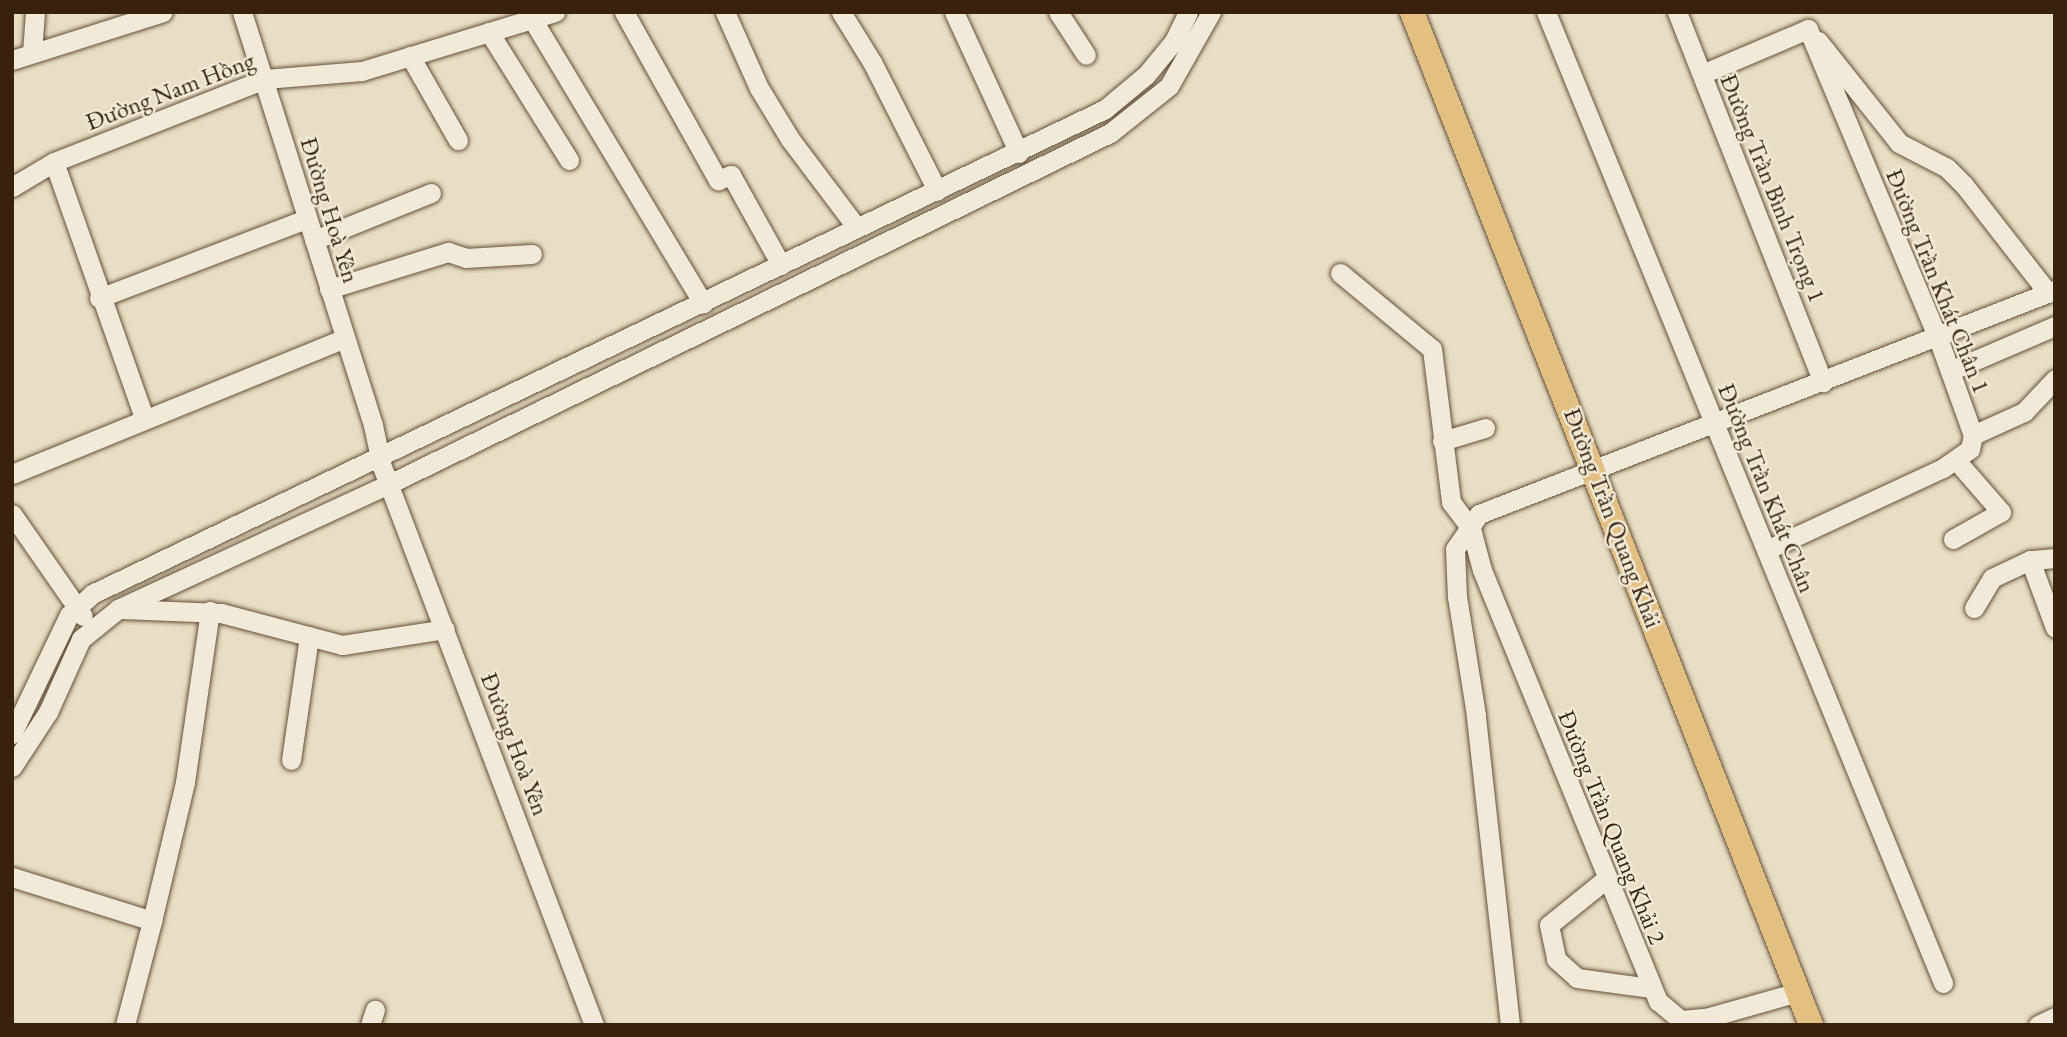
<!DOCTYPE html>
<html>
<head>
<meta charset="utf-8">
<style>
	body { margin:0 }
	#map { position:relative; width:2067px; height:1037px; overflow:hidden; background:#e8dec3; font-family:"EB Garamond",serif }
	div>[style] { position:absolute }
	.roads { filter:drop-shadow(0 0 2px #64513a) drop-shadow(0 0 2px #64513a) }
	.minor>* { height:19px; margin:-9.5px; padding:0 9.5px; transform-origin:9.5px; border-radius:9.5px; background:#f0ead8 }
	.major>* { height:24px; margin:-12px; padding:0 12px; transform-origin:12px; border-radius:12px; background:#e4bf82 }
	span { translate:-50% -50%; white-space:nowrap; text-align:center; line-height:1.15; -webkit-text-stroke:5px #f0ead8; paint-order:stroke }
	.street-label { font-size:24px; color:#38220c }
	.frame { position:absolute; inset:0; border:14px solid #38220c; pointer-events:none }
</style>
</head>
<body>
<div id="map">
	<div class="roads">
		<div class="minor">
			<div style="left:242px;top:12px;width:433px;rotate:72.4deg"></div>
			<div style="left:373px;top:425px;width:40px;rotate:78deg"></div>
			<div style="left:381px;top:464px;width:600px;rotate:69.21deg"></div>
			<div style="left:528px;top:12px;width:340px;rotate:59deg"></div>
			<div style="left:624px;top:12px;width:193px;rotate:60.8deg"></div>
			<div style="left:718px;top:180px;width:14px;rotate:-21deg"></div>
			<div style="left:731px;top:175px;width:103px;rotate:60.9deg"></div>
			<div style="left:725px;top:12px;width:83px;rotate:65.9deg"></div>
			<div style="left:759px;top:88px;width:60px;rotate:58.7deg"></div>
			<div style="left:790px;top:139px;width:111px;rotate:53deg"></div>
			<div style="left:841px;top:12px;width:59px;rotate:58.2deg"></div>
			<div style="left:872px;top:62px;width:144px;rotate:63.1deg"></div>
			<div style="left:954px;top:12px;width:155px;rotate:65.3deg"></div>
			<div style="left:1058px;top:12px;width:51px;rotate:56.9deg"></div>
			<div style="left:1546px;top:12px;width:1049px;rotate:67.76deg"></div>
			<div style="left:1677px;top:12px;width:398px;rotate:68.5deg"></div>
			<div style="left:489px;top:32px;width:151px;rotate:58deg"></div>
			<div style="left:1818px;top:41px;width:130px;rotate:51.5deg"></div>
			<div style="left:1899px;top:143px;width:54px;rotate:27.5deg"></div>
			<div style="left:1947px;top:168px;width:24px;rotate:45deg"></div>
			<div style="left:1964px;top:185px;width:137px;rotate:52.1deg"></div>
			<div style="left:32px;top:53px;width:41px;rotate:-85.8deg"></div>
			<div style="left:410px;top:56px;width:97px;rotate:60.3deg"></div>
			<div style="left:12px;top:60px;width:158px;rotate:-17.6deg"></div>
			<div style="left:1702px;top:74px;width:115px;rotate:-23deg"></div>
			<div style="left:1808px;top:29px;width:335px;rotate:67.2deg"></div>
			<div style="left:1938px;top:338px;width:103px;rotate:70.2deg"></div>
			<div style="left:1973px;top:435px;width:14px;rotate:102deg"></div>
			<div style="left:1970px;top:449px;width:33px;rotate:145deg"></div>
			<div style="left:1943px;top:468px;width:195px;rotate:155.1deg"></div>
			<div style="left:54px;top:162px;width:271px;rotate:70.6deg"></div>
			<div style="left:12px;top:187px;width:49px;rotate:-30.8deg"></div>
			<div style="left:54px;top:162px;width:227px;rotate:-21.5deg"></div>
			<div style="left:265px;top:79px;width:97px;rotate:-4.7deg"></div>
			<div style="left:362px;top:71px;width:202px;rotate:-17deg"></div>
			<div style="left:314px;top:240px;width:126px;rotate:-21.9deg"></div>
			<div style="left:1340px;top:273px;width:119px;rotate:39.6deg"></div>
			<div style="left:1432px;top:349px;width:154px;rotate:82.9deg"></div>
			<div style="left:1451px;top:502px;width:34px;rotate:53deg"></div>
			<div style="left:1471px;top:529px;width:42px;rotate:75deg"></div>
			<div style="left:1482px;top:570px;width:466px;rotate:67.8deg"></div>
			<div style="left:1658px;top:1001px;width:30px;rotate:40deg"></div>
			<div style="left:1681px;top:1020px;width:25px;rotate:-5deg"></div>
			<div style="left:1706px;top:1018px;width:96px;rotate:-15.8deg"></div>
			<div style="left:329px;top:289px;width:125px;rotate:-17.3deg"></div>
			<div style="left:448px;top:252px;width:19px;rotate:18deg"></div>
			<div style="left:466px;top:258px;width:66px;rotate:-3.5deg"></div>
			<div style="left:99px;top:298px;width:222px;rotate:-20.9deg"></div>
			<div style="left:1950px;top:371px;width:114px;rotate:-23.2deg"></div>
			<div style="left:1973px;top:435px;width:56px;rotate:-24.3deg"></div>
			<div style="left:2024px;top:412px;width:45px;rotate:-46.8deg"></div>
			<div style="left:1442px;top:441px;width:45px;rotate:-16.8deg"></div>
			<div style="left:12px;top:474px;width:357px;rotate:-22.2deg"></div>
			<div style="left:12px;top:514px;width:124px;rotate:55.2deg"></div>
			<div style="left:1953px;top:539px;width:55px;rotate:-29.4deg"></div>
			<div style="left:2001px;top:512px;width:69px;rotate:-130.9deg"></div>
			<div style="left:2055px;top:558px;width:25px;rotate:175deg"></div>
			<div style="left:2030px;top:560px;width:72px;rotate:69.8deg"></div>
			<div style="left:1974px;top:608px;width:35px;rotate:-59deg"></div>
			<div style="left:1992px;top:578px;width:42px;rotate:-25.3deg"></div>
			<div style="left:122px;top:609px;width:99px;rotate:2.3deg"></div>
			<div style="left:221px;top:613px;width:125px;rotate:14.8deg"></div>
			<div style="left:342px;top:645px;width:104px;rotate:-8.8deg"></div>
			<div style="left:12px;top:734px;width:132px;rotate:-64.4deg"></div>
			<div style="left:69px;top:615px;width:31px;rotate:-42deg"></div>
			<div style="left:92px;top:594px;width:1123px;rotate:-25.58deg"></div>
			<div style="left:1105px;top:109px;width:53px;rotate:-39.7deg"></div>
			<div style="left:1146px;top:75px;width:44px;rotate:-50.5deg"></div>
			<div style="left:1174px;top:41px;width:32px;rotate:-64deg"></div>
			<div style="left:291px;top:760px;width:125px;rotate:-81.7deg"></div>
			<div style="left:12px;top:767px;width:66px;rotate:-56.8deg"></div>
			<div style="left:48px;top:712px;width:80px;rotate:-65.7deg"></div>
			<div style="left:81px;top:639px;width:48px;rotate:-39deg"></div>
			<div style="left:118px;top:609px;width:298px;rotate:-24.8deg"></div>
			<div style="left:389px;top:484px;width:802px;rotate:-25.96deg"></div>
			<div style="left:1110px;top:133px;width:75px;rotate:-38.5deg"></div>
			<div style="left:1169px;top:86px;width:85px;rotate:-60.4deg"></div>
			<div style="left:12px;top:877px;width:147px;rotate:17.4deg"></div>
			<div style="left:152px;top:921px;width:143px;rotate:-76.6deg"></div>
			<div style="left:185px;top:782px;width:173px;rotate:-81.7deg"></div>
			<div style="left:1606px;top:879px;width:73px;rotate:141.1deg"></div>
			<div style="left:1549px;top:925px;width:35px;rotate:78deg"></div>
			<div style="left:1556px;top:959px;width:28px;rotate:42deg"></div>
			<div style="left:1577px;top:978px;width:75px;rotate:7.7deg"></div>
			<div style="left:125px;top:1025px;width:107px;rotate:-75.4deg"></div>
			<div style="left:370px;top:1025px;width:16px;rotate:-72deg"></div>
			<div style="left:1510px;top:1025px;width:312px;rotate:-96.3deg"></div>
			<div style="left:1476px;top:715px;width:120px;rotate:-99.1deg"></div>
			<div style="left:1457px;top:597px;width:48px;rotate:-92.4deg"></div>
			<div style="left:1455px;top:549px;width:42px;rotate:-55.6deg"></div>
			<div style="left:1479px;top:514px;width:618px;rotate:-21.25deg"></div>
			<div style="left:2038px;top:1025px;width:19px;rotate:-25deg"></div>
		</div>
		<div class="major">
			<div style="left:1412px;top:12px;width:1089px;rotate:68.5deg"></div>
		</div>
	</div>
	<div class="street-label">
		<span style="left:170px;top:91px;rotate:-21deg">Đường Nam Hồng</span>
		<span style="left:1773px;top:188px;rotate:68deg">Đường Trần Bình Trọng 1</span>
		<span style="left:330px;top:210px;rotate:73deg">Đường Hoà Yên</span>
		<span style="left:1938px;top:281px;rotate:68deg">Đường Trần Khát Chân 1</span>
		<span style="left:1767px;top:488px;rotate:68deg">Đường Trần Khát Chân</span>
		<span style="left:1613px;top:518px;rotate:69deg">Đường Trần Quang Khải</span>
		<span style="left:515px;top:744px;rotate:69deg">Đường Hoà Yên</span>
		<span style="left:1612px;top:827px;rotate:68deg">Đường Trần Quang Khải 2</span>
	</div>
	<div class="frame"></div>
</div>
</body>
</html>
